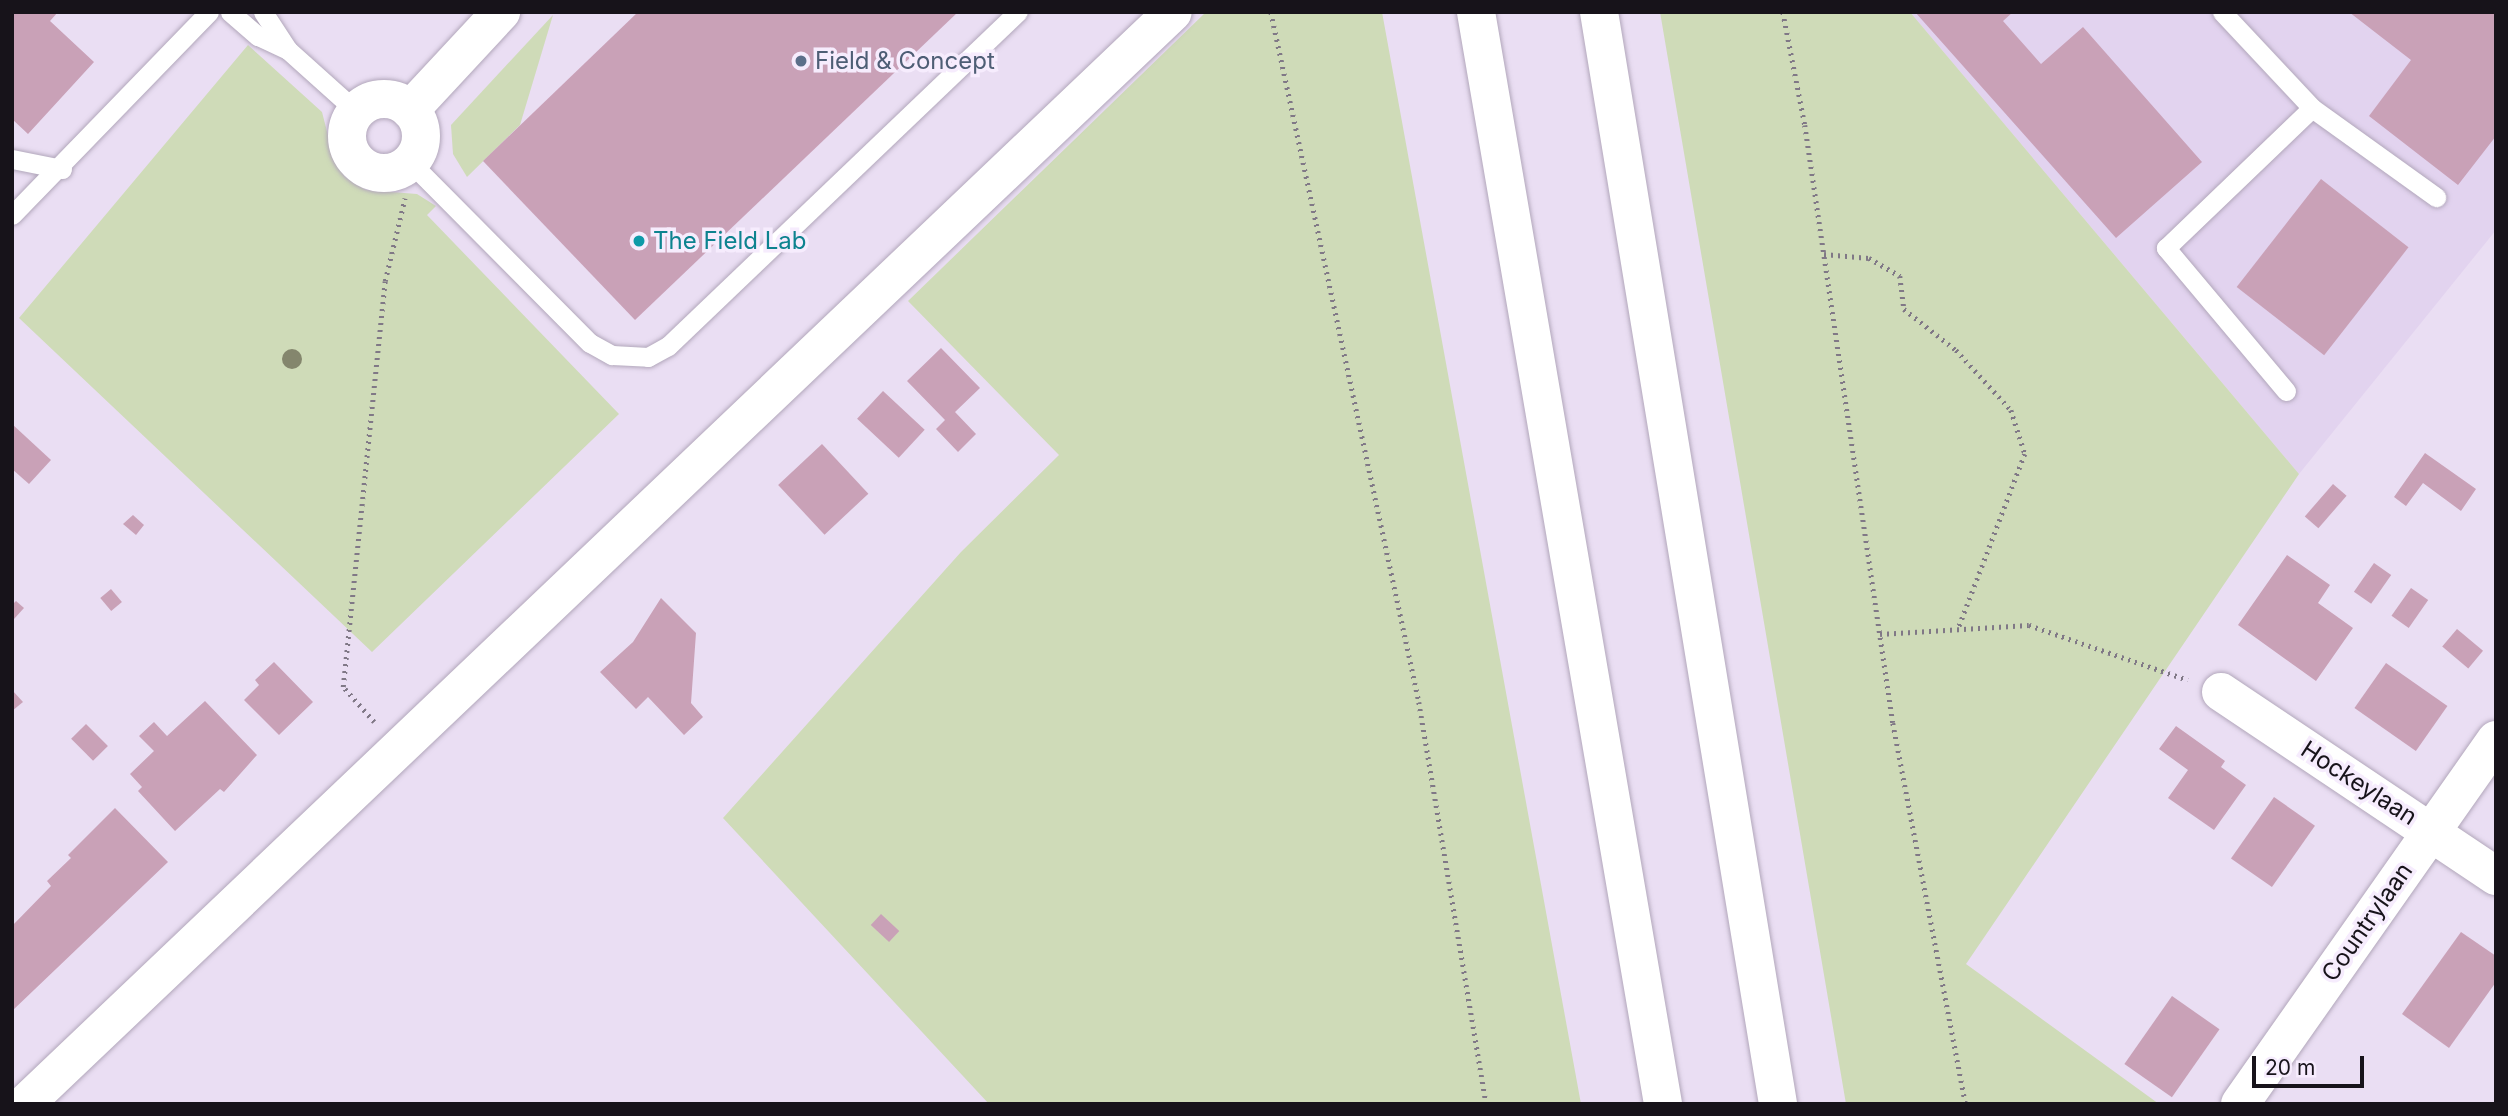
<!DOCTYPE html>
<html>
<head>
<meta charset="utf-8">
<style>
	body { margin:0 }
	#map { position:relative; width:2508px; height:1116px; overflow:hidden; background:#eadef3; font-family:Inter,sans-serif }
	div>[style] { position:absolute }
	.built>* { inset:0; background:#e2d3ef }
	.green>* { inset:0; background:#cfdbb8 }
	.building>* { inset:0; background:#c9a1b7; transform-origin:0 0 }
	.path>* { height:4.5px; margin-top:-2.25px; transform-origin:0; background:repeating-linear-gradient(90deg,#807886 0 2px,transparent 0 7px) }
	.roads { filter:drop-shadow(0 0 2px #b2a7bb) drop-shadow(0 0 2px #b2a7bb) }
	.service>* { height:19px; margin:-9.5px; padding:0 9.5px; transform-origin:9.5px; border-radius:9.5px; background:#fff }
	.minor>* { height:38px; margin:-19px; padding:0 19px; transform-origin:19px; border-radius:19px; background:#fff }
	.minor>.ring { margin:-19px; padding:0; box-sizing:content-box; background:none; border:38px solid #fff; border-radius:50% }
	.motorway>* { height:38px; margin:-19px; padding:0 19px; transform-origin:19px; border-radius:19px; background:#fff }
	.trees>* { width:20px; height:20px; margin:-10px; border-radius:50%; background:#84866d }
	.dots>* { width:19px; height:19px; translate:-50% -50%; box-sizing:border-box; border:4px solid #f6ecfd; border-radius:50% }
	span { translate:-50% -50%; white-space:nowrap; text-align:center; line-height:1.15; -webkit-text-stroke:7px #f6ecfd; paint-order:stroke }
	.service-label { font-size:24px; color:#4e5e75 }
	.left { translate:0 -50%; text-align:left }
	.culture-label { font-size:24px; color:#0d838f }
	.street-label { font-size:24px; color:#17131a }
	.frame { position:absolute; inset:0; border:14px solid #17131a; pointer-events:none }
	.scale { position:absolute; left:2252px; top:1056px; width:112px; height:32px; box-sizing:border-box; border:4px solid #17131a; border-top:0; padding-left:9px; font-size:21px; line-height:24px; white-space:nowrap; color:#17131a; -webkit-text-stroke:5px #f6ecfd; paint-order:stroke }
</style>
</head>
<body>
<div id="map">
	<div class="built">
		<div style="clip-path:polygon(1910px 12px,2496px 12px,2496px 230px,2299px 474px)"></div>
	</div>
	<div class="green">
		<div style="clip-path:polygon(1206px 12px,1382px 12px,1581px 1104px,989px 1104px,723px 818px,961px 552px,1059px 455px,908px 301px)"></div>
		<div style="clip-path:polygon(1660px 12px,1910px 12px,2299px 474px,1966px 964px,2159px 1104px,1846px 1104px)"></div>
		<div style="clip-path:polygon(553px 15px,520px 125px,467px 177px,453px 154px,451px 125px)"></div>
		<div style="clip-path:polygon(248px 45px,322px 112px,334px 159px,345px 177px,366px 190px,417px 194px,436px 206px,427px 215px,619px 414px,372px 652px,19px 318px)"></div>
	</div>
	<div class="building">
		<div style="clip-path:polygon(12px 12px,58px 12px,50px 21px,94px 62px,28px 134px,12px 119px)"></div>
		<div style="clip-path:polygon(638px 12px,958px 12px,635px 320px,483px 161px)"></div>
		<div style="clip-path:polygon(1915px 12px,2013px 12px,2003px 21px,2041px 64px,2083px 27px,2202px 162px,2116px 238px)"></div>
		<div style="clip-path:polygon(2349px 12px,2496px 12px,2496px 136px,2458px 185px,2369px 116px,2411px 60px)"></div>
		<div style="left:2321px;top:179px;width:111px;height:137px;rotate:38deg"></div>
		<div style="clip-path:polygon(941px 348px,980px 388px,955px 412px,976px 434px,958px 452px,936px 429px,945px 420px,907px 381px)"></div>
		<div style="left:883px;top:391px;width:57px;height:38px;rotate:43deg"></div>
		<div style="clip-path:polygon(12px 424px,51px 460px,29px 484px,12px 469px)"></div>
		<div style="left:822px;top:444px;width:68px;height:60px;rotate:47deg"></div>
		<div style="clip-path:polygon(2425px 453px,2476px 489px,2461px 511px,2423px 483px,2406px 506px,2394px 497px)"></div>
		<div style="left:2333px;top:484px;width:18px;height:43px;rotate:41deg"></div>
		<div style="clip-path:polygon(133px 515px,144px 525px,136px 535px,123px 524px)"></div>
		<div style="clip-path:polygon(2287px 555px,2330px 585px,2318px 603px,2353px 628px,2316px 681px,2238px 625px)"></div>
		<div style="left:2374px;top:563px;width:21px;height:35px;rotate:35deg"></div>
		<div style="left:2411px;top:588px;width:21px;height:34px;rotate:35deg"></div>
		<div style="left:111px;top:589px;width:17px;height:14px;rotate:50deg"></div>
		<div style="clip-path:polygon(661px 598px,696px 633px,691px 703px,703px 717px,684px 735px,648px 697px,636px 709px,600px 672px,633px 642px)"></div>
		<div style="clip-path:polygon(16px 601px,24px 608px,14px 619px,12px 605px)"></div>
		<div style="left:2457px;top:629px;width:34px;height:23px;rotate:40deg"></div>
		<div style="clip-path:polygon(274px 662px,313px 702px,279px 735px,244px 700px,259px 685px,255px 680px)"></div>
		<div style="left:2386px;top:663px;width:75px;height:55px;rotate:35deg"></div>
		<div style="clip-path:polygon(12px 690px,23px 702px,12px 711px)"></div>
		<div style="clip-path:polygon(205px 701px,257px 755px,224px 792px,220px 789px,175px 831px,138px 791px,142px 787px,130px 774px,154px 751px,139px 736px,154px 722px,167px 736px)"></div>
		<div style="left:86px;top:724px;width:31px;height:21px;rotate:45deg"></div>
		<div style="clip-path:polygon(2176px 726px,2225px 761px,2221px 767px,2246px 785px,2214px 830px,2168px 798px,2188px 770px,2159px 749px)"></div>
		<div style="left:2274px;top:797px;width:50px;height:75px;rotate:35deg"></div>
		<div style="clip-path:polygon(115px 808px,168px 862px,12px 1011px,12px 926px,51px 886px,47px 881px,71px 858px,68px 855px)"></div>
		<div style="left:881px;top:914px;width:25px;height:15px;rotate:43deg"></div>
		<div style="clip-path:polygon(2461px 932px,2496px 956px,2496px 982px,2449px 1048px,2402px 1014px)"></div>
		<div style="left:2172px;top:996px;width:58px;height:83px;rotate:35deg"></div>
	</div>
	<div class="path">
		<div style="left:1271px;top:12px;width:706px;rotate:77.89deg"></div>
		<div style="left:1419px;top:702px;width:408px;rotate:80.5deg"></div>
		<div style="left:1783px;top:12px;width:115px;rotate:79deg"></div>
		<div style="left:1805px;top:125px;width:604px;rotate:81.63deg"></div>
		<div style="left:1893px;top:723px;width:388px;rotate:79.2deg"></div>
		<div style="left:1824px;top:254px;width:45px;rotate:5.1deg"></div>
		<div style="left:1869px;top:258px;width:36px;rotate:30deg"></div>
		<div style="left:1900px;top:276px;width:33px;rotate:83deg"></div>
		<div style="left:1904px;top:309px;width:66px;rotate:38.3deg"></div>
		<div style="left:1956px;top:350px;width:81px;rotate:47.5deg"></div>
		<div style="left:2011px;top:410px;width:46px;rotate:72.3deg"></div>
		<div style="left:2025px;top:454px;width:187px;rotate:110.9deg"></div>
		<div style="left:1880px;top:634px;width:149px;rotate:-3.5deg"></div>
		<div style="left:2029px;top:625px;width:168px;rotate:19.1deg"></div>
		<div style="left:374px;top:722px;width:47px;rotate:-131.5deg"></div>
		<div style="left:343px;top:687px;width:408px;rotate:-84.1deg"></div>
		<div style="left:385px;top:281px;width:85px;rotate:-76.5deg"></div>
	</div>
	<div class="roads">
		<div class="service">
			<div style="left:230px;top:12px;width:37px;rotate:41deg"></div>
			<div style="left:258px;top:36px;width:33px;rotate:25deg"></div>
			<div style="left:263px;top:12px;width:45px;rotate:56.7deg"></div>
			<div style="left:288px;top:50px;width:91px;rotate:41.9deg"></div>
			<div style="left:2222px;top:12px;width:132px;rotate:46.8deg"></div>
			<div style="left:2312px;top:108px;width:153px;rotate:35.7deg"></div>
			<div style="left:12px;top:159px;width:51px;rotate:11.3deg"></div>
			<div style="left:410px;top:162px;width:255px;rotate:45.2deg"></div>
			<div style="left:590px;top:343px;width:25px;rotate:29deg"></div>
			<div style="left:612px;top:355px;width:36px;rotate:3deg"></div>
			<div style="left:648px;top:357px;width:23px;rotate:-29deg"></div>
			<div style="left:668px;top:346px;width:484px;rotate:-43.7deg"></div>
			<div style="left:12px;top:215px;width:283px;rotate:-45.9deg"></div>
			<div style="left:2286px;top:391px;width:187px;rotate:-130deg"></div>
			<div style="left:2166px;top:248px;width:202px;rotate:-43.8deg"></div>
		</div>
		<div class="minor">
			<div class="ring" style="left:347px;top:99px;width:36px;height:36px"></div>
			<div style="left:410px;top:110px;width:134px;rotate:-47.1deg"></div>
			<div style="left:2221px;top:692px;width:331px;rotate:33.8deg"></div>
			<div style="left:25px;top:1104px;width:1584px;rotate:-43.57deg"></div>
			<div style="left:2240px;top:1104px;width:445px;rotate:-54.9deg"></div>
		</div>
		<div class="motorway">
			<div style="left:1476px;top:12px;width:1108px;rotate:80.28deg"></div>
			<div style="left:1599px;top:12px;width:1107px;rotate:80.69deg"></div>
		</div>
	</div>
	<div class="trees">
		<div style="left:292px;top:359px"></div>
	</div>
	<div class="dots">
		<div style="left:801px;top:61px;background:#5c6f8a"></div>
		<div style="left:639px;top:241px;background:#0f9aa8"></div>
	</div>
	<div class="service-label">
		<span class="left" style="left:815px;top:61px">Field &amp; Concept</span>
	</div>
	<div class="culture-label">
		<span class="left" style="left:653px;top:241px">The Field Lab</span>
	</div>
	<div class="street-label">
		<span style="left:2359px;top:783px;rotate:33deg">Hockeylaan</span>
		<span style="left:2367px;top:922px;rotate:-55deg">Countrylaan</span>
	</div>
	<div class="frame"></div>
	<div class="scale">20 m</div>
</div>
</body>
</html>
